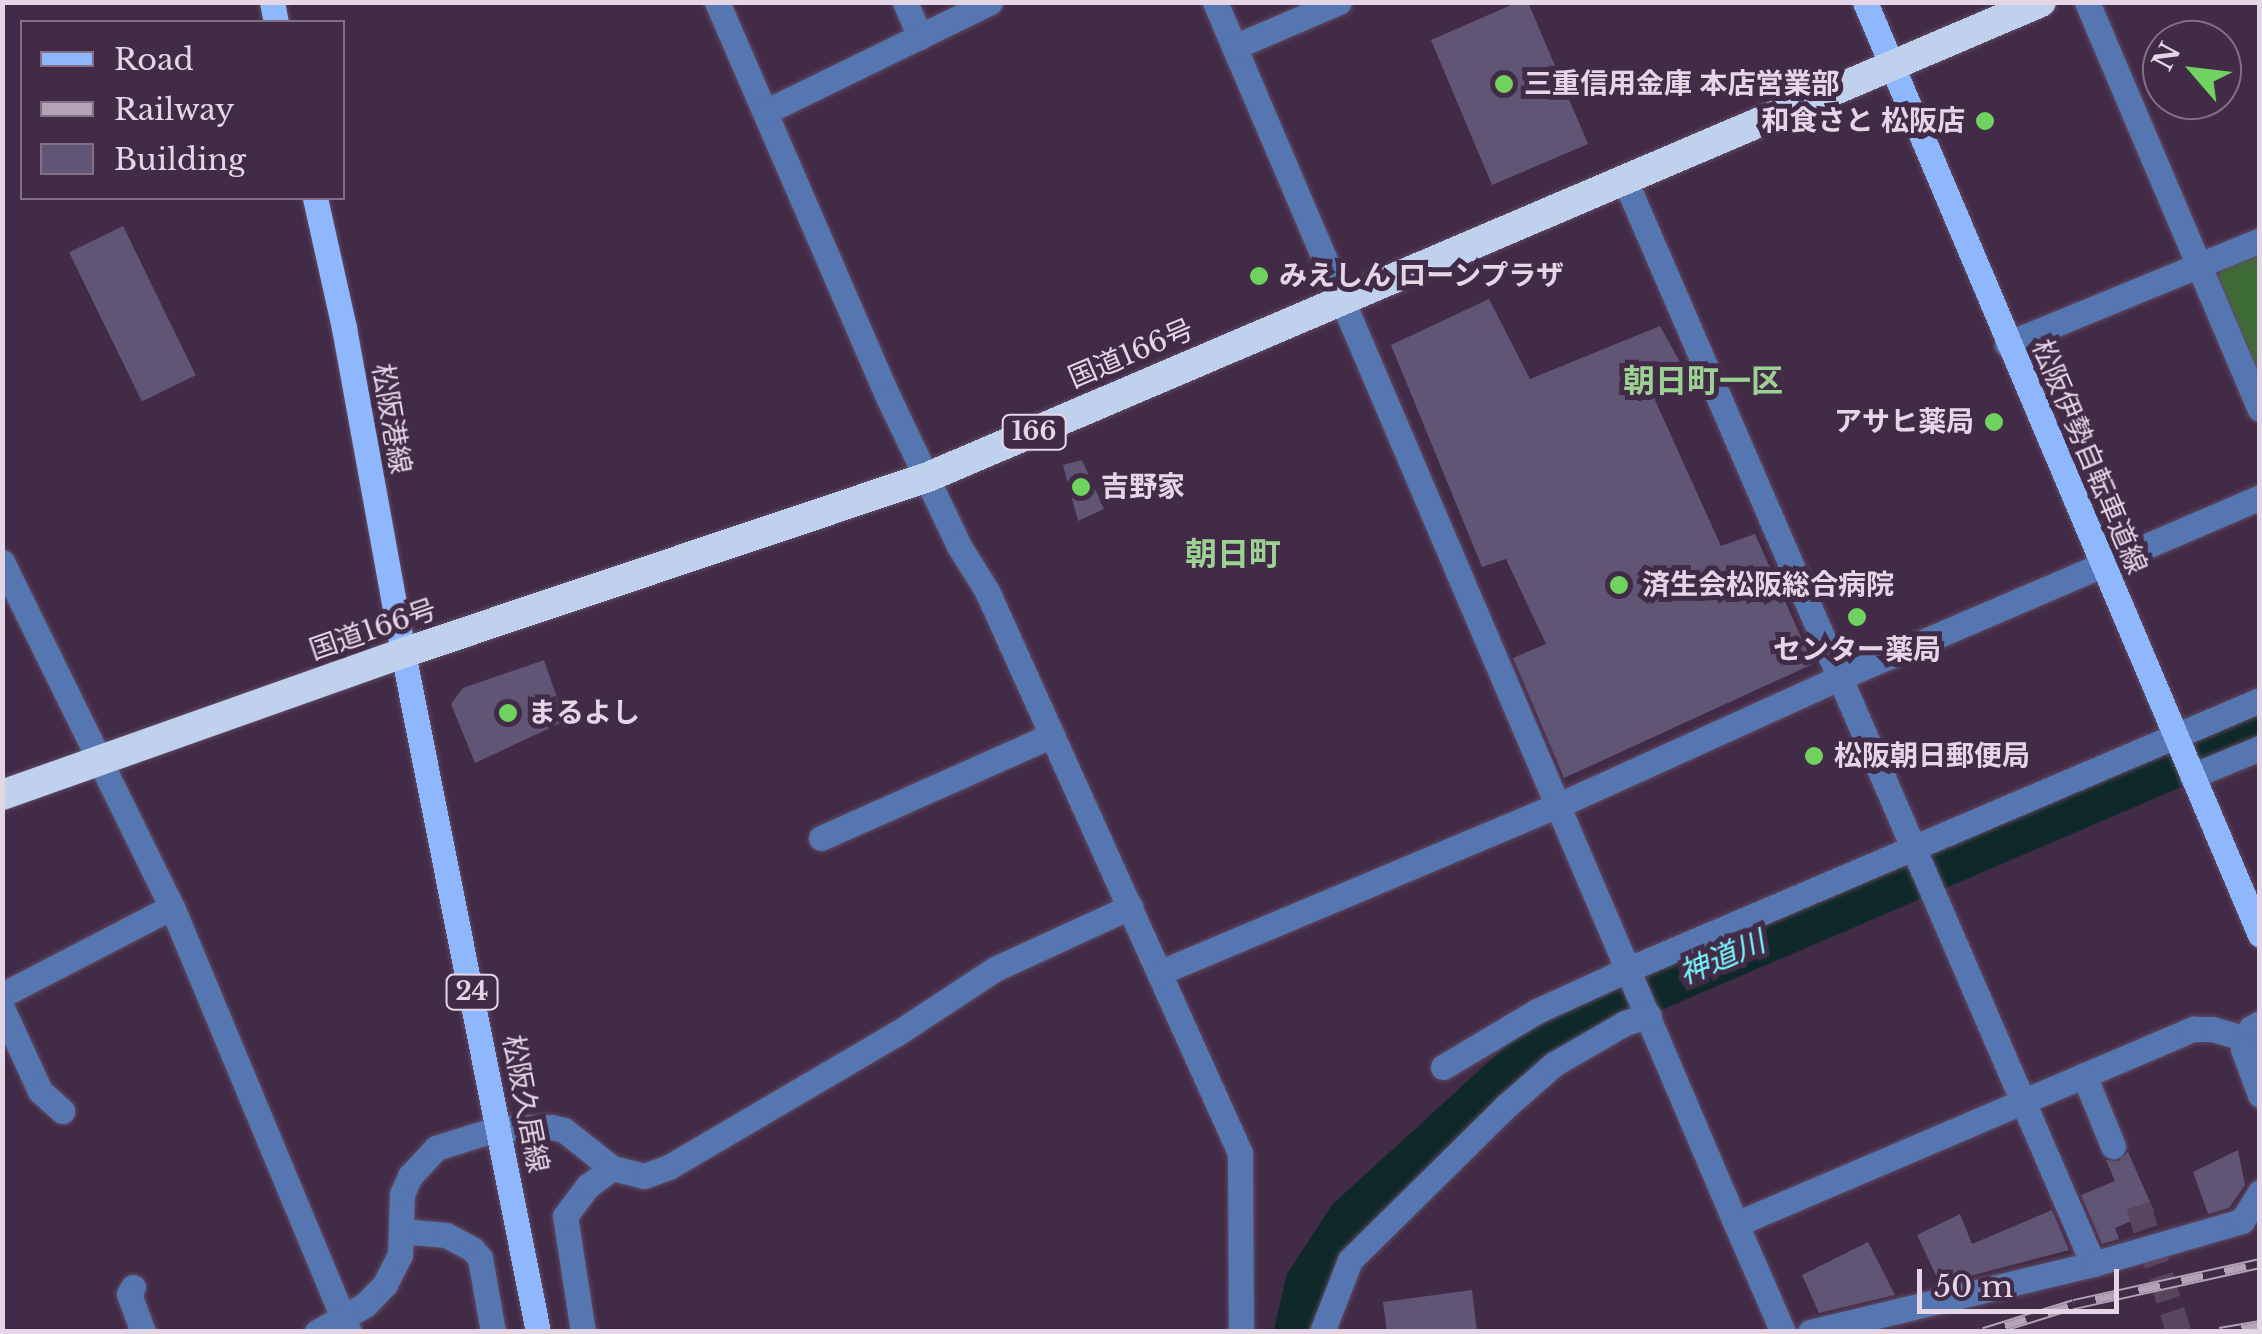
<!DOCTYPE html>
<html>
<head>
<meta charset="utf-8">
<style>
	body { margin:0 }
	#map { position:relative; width:2262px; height:1334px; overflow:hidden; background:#422b46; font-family:"Libre Baskerville","Noto Sans JP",serif }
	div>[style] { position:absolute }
	.green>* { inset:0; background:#3e6c36 }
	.river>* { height:48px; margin:-24px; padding:0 24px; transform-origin:24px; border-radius:24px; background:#0f292a }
	.building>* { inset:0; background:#615576; transform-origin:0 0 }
	.minor-tunnel>* { height:25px; margin-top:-12.5px; transform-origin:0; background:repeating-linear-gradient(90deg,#5a455e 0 25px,transparent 0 37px) }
	.roads { filter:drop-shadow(0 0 2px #5f4a63) drop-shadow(0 0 2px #5f4a63) }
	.minor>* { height:25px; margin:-12.5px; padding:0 12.5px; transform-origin:12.5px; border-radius:12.5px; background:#5576b0 }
	.major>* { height:25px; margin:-12.5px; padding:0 12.5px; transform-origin:12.5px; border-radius:12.5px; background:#8eb7fe }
	.highway>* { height:30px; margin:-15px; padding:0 15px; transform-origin:15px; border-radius:15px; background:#c0d1ed }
	.rail>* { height:11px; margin-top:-5.5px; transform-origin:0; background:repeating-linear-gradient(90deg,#422b46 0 22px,#b4a3b7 0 44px); box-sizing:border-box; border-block:2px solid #b4a3b7 }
	.dots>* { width:28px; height:28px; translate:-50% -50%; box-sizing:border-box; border:5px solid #422b46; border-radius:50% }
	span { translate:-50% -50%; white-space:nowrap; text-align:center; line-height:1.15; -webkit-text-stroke:10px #422b46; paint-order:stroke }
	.shield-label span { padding:2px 8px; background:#422b46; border:2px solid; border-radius:8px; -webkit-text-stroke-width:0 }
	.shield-label { font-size:25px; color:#e5d6e7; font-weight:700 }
	.poi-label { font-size:28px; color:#e5d6e7; font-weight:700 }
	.left { translate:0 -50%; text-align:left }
	.right { translate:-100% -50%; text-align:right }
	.street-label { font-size:28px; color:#e5d6e7 }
	.water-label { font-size:30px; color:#78f6fe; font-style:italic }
	.quarter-label { font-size:32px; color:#9dd194; font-weight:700 }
	.frame { position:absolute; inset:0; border:5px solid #e5d6e7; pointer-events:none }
	.legend { position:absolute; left:20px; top:20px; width:325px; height:180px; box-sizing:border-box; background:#422b46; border:2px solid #836f86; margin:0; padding:12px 18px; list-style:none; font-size:30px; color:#e5d6e7 }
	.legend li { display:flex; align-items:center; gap:20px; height:50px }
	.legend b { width:50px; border:2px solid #836f86 }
	.north { position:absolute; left:2142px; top:20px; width:100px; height:100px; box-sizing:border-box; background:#422b46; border:2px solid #836f86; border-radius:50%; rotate:298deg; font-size:28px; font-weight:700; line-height:40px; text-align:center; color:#e5d6e7 }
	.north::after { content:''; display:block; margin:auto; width:35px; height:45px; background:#70d35f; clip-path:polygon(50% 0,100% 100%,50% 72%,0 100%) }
	.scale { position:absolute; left:1917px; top:1269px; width:202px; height:45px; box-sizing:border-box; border:5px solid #e5d6e7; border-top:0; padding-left:12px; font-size:30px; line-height:35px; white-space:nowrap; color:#e5d6e7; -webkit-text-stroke:8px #422b46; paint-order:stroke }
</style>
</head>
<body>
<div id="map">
	<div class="green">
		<div style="clip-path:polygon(2259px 251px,2259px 387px,2216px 282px,2223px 266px)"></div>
	</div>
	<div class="river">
		<div style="left:1298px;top:1332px;width:49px;rotate:-77.1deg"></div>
		<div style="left:1309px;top:1284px;width:77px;rotate:-56.7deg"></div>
		<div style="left:1351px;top:1220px;width:263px;rotate:-42.4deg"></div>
		<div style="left:1545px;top:1043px;width:123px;rotate:-27.2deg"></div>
		<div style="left:1654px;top:987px;width:659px;rotate:-23.22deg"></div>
	</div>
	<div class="building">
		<div style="clip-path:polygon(1518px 2px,1528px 2px,1588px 144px,1492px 185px,1431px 40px)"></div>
		<div style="left:123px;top:226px;width:166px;height:60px;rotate:64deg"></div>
		<div style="clip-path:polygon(1489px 299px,1530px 379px,1660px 326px,1691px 382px,1655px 400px,1721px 546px,1755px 534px,1813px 664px,1564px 778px,1513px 658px,1546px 644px,1506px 559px,1482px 567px,1391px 345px)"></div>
		<div style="clip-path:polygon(1082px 460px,1104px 509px,1078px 521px,1063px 465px)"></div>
		<div style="clip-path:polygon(544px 660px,565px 721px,475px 763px,451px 704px,463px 688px)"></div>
		<div style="clip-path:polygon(2238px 1150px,2245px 1185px,2229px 1208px,2208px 1214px,2193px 1172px)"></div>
		<div style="clip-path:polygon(2128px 1152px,2154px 1211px,2115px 1228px,2119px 1239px,2102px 1244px,2081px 1195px,2115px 1181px,2106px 1160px,2118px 1161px)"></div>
		<div style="clip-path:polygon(2052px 1210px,2069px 1250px,1940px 1284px,1917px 1235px,1960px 1214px,1972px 1244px)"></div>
		<div style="clip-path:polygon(1868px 1242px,1895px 1295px,1819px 1313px,1802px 1275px)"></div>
		<div style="clip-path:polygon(1472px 1290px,1477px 1332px,1387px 1332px,1383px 1302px)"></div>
	</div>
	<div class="minor-tunnel">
		<div style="left:2138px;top:1205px;width:133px;rotate:72.1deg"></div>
	</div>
	<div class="roads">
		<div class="minor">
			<div style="left:717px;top:2px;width:433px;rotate:66.6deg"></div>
			<div style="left:889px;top:399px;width:163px;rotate:64.5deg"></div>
			<div style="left:959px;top:546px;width:53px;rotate:58.1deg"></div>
			<div style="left:987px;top:591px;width:616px;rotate:65.76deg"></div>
			<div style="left:1240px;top:1153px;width:179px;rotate:89.7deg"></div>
			<div style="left:905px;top:2px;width:38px;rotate:67deg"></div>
			<div style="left:1215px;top:2px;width:1328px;rotate:66.91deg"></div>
			<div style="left:1736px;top:1224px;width:498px;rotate:-23.1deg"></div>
			<div style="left:2194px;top:1029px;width:18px"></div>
			<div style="left:2212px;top:1029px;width:35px;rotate:16deg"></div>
			<div style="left:2087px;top:2px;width:442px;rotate:67deg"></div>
			<div style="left:1234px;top:47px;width:114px;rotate:-23.2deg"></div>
			<div style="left:767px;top:111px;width:248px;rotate:-26deg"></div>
			<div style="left:1624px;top:178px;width:1183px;rotate:66.64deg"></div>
			<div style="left:2007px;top:344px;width:274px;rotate:-22.3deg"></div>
			<div style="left:2px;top:562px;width:385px;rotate:63.8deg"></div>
			<div style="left:172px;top:907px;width:460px;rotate:67.4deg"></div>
			<div style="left:2192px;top:776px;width:74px;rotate:-22.4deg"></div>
			<div style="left:821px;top:838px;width:253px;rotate:-24deg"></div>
			<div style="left:1161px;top:972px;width:432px;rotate:-22.8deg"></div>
			<div style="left:1559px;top:805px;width:312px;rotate:-24.4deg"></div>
			<div style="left:1843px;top:676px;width:454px;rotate:-23.2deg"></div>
			<div style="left:2px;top:995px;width:191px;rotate:-27.4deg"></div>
			<div style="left:2px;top:1008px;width:91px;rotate:65.4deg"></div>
			<div style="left:40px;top:1091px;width:30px;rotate:42deg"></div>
			<div style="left:2260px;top:1023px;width:10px;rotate:151deg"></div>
			<div style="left:2251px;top:1028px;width:22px;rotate:111deg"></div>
			<div style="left:2243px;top:1049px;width:49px;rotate:69.7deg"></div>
			<div style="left:1443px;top:1067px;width:109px;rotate:-30.8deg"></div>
			<div style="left:1537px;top:1011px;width:101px;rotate:-24.5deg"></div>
			<div style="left:1629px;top:969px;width:686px;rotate:-23.09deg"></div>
			<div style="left:2084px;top:1075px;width:77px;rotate:67.8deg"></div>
			<div style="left:1736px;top:1224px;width:118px;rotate:66.5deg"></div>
			<div style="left:401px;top:1231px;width:45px;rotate:5.1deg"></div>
			<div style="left:446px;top:1235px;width:30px;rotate:28deg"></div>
			<div style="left:472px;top:1249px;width:12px;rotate:48deg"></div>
			<div style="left:480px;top:1258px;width:75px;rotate:80deg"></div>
			<div style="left:133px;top:1287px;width:8px;rotate:120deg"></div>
			<div style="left:129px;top:1294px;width:40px;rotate:69.8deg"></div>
			<div style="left:317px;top:1332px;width:55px;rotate:-29.4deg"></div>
			<div style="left:365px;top:1305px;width:29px;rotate:-46deg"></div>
			<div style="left:385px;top:1284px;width:33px;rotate:-63deg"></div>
			<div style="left:400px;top:1255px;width:61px;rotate:-88.1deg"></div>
			<div style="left:402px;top:1194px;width:20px;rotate:-66deg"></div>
			<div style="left:410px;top:1176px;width:38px;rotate:-47deg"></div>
			<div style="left:436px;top:1148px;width:66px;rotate:-17.6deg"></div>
			<div style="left:499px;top:1128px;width:52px;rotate:-1.1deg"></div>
			<div style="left:551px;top:1127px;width:13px;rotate:13deg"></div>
			<div style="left:564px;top:1130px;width:61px;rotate:38.4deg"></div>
			<div style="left:612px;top:1168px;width:33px;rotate:14deg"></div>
			<div style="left:644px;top:1176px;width:27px;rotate:-20deg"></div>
			<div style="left:669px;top:1167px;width:263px;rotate:-30.4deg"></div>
			<div style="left:896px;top:1034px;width:118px;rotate:-33.3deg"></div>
			<div style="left:995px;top:969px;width:149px;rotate:-24.7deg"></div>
			<div style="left:583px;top:1332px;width:117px;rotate:-98.8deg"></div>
			<div style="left:565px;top:1216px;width:38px;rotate:-53deg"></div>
			<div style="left:588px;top:1186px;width:30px;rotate:-37deg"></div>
			<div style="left:1322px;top:1332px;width:77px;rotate:-68.7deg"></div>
			<div style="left:1350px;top:1260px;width:218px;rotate:-44.6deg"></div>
			<div style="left:1505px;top:1107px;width:65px;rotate:-41.3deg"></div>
			<div style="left:1554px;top:1064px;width:82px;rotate:-30deg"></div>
			<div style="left:1625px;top:1023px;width:25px;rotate:-18deg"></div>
			<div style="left:1810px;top:1332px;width:291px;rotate:-13.5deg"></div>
			<div style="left:2093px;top:1264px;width:155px;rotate:-16.1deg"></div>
			<div style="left:2242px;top:1221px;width:34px;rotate:-58deg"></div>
		</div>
		<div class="major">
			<div style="left:272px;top:2px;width:20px;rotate:79deg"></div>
			<div style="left:1865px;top:2px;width:1013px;rotate:67.05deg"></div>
			<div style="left:315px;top:198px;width:133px;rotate:77.4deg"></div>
			<div style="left:344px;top:328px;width:330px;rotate:79.7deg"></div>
			<div style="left:403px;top:653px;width:692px;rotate:78.75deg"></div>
		</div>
		<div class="highway">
			<div style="left:2px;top:795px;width:425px;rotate:-19.5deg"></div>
			<div style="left:403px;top:653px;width:554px;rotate:-18.53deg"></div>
			<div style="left:928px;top:477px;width:1210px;rotate:-23.11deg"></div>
		</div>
	</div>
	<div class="rail">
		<div style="left:1984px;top:1332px;width:94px;rotate:-17.3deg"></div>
		<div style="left:2074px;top:1304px;width:190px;rotate:-12.4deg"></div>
		<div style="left:2220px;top:1332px;width:41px;rotate:-9.9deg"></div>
	</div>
	<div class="dots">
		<div style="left:1504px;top:84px;background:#70d35f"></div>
		<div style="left:1985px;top:121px;background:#70d35f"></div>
		<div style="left:1259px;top:276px;background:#70d35f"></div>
		<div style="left:1994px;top:422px;background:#70d35f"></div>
		<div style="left:1081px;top:487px;background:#70d35f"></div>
		<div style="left:1619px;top:585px;background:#70d35f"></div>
		<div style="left:1857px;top:617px;background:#70d35f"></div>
		<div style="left:508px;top:713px;background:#70d35f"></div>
		<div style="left:1814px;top:756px;background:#70d35f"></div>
	</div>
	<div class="shield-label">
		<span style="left:1034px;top:432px">166</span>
		<span style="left:472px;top:992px">24</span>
	</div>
	<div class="poi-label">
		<span class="left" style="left:1524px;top:84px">三重信用金庫 本店営業部</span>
		<span class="right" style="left:1965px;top:121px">和食さと 松阪店</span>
		<span class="left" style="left:1279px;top:276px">みえしん ローンプラザ</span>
		<span class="right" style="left:1974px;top:422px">アサヒ薬局</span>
		<span class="left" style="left:1101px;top:487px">吉野家</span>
		<span class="left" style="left:1642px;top:585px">済生会松阪総合病院</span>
		<span style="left:1857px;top:650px">センター薬局</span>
		<span class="left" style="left:528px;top:713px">まるよし</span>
		<span class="left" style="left:1834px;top:756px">松阪朝日郵便局</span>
	</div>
	<div class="street-label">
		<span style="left:1131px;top:354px;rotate:-23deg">国道166号</span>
		<span style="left:391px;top:419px;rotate:80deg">松阪港線</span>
		<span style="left:2089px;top:457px;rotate:67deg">松阪伊勢自転車道線</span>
		<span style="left:373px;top:630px;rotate:-19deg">国道166号</span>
		<span style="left:525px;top:1104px;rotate:79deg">松阪久居線</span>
	</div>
	<div class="water-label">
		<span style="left:1722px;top:958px;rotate:-23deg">神道川</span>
	</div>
	<div class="quarter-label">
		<span style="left:1703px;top:381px">朝日町一区</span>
		<span style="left:1233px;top:554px">朝日町</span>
	</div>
	<div class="frame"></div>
	<ul class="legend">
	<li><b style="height:12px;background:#8eb7fe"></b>Road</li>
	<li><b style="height:12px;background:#b4a3b7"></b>Railway</li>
	<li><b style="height:28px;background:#615576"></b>Building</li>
	</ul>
	<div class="north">N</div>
	<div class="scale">50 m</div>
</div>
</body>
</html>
